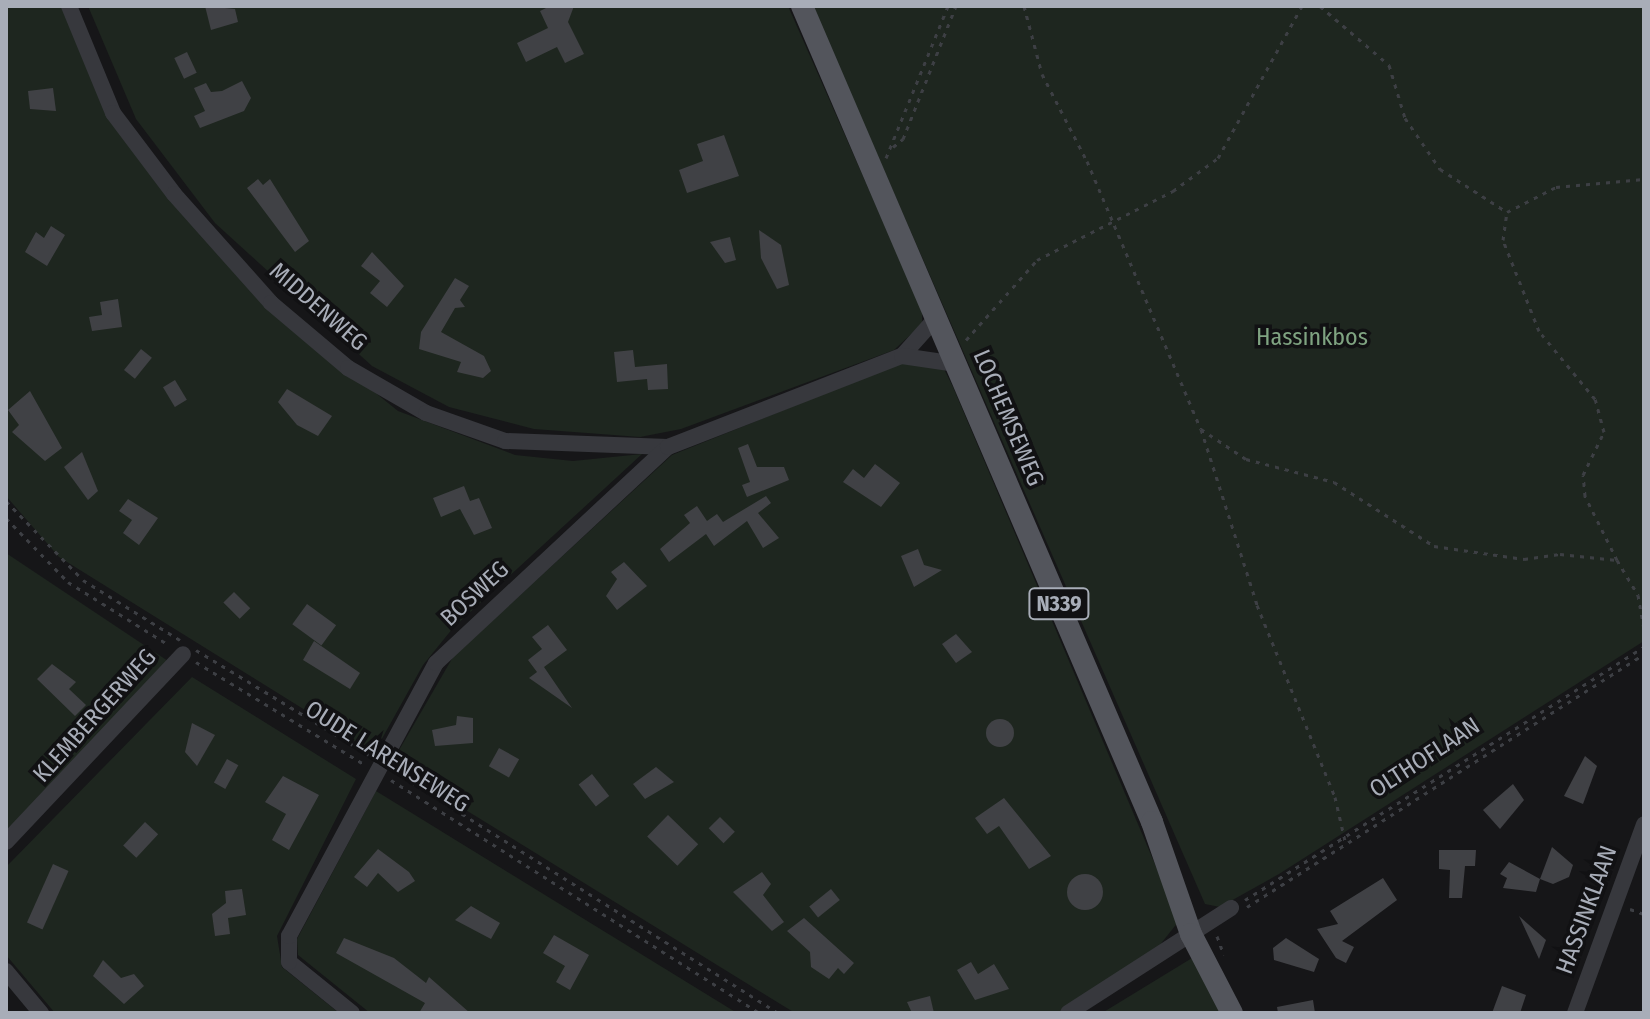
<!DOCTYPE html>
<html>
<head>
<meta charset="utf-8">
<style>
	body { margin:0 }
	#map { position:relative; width:1650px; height:1019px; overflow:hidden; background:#161618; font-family:"Fira Sans Condensed",sans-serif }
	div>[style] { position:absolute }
	.green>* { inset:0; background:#1e261f }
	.building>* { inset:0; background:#404145; transform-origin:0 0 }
	.round { border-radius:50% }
	.path>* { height:3px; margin-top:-1.5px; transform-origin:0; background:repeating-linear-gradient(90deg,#3d3f44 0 4px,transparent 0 10px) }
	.minor>* { height:16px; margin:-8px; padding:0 8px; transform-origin:8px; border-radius:8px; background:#37383d }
	.major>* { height:22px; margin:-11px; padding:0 11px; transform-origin:11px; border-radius:11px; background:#53555c }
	span { translate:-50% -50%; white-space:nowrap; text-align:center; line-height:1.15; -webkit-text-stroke:7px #111113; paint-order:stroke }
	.shield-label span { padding:2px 6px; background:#111113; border:2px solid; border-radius:6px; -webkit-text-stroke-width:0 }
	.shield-label { font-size:22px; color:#a8adb8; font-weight:700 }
	.street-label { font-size:24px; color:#a8adb8 }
	.park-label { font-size:24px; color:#7fa381 }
	.frame { position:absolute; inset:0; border:8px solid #a8adb8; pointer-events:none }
</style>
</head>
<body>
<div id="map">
	<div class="green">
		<div style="clip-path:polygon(6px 6px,68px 6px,85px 62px,254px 295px,398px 411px,515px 455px,573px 461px,642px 454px,453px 628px,423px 665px,374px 753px,59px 557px,6px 496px)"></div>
		<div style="clip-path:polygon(88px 6px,788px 6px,922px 310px,922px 324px,894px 350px,681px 429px,640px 437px,534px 429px,449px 407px,372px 366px,215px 223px,136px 119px)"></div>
		<div style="clip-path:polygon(812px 6px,1644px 6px,1644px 641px,1279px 874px,1220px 907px,1205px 904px)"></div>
		<div style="clip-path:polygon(901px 363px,944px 369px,953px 387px,1179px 921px,1155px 951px,1059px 1013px,795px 1013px,391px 764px,453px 657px,672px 455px)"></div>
		<div style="clip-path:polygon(6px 553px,168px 661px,6px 832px)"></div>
		<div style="clip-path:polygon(192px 677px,356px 779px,277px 936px,282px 967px,339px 1013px,55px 1013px,6px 955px,6px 867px)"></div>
		<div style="clip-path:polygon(376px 791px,737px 1013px,370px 1013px,298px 955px,297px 939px)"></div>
		<div style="clip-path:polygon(1197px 955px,1221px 1013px,1102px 1013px)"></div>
	</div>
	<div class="building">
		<div style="clip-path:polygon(205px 6px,235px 9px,238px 22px,211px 30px)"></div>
		<div style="clip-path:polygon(550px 6px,574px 6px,568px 22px,584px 54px,565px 63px,557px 47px,526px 62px,517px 43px,548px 28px,540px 11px)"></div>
		<div style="left:187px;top:52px;width:23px;height:14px;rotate:65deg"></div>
		<div style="clip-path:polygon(242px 81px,251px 98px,244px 111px,200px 128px,194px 116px,205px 111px,194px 88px,206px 83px,211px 92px,222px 91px)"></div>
		<div style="clip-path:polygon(53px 88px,56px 111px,30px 109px,28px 91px)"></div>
		<div style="clip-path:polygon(724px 135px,739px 176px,687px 193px,679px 170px,703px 161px,697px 144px)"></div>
		<div style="clip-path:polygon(258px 179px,263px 185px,270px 179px,309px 241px,295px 252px,247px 188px)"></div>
		<div style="clip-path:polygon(51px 226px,65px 235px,47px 266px,25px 252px,36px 232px,44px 238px)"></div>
		<div style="clip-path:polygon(759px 230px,781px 245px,789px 285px,777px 289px,761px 258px)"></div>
		<div style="clip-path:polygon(730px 237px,736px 260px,725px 263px,710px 242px)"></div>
		<div style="clip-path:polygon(372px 252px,404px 286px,387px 307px,370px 293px,380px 281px,361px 266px)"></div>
		<div style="clip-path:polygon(455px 278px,469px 286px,460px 300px,465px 307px,455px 308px,441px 332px,484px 356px,491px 371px,483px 378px,457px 372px,461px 362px,419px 349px,421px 332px)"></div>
		<div style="clip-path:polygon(118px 299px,122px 327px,92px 331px,89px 317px,102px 315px,100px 302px)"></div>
		<div style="left:141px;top:349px;width:14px;height:27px;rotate:39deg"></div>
		<div style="clip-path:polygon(633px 350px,635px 367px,667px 364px,668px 389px,648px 390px,647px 379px,617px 382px,614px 352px)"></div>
		<div style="left:175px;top:380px;width:23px;height:14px;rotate:59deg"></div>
		<div style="clip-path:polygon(287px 389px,332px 416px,318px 436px,297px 425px,278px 402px)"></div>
		<div style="clip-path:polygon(30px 391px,62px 448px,45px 461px,12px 432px,19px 425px,8px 410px)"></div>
		<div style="clip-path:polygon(748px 444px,757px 467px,784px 467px,789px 480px,747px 497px,742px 485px,750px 482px,738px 448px)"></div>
		<div style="clip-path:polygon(82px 452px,98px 491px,88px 500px,64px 467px)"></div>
		<div style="clip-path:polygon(875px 464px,900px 483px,881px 507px,843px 482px,853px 469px,864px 478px)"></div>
		<div style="clip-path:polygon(464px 486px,470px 501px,479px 498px,492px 528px,474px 535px,460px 509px,441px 517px,433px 498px)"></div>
		<div style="clip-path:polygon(766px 496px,771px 503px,758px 513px,779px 538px,763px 548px,747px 521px,714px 546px,706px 534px,669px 562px,660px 549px,690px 523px,684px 515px,697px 506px,707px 521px,717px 514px,723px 522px)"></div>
		<div style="clip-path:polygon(128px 499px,158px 518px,139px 545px,123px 533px,132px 520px,119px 511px)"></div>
		<div style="clip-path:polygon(918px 549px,924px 565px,942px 570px,914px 587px,901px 556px)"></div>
		<div style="clip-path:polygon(624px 562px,647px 586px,617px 610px,606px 596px,617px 579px,611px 572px)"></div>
		<div style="left:234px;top:592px;width:23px;height:15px;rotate:45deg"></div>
		<div style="left:307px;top:604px;width:36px;height:25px;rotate:36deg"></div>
		<div style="clip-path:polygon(548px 625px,567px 650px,544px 667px,572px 708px,529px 678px,537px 672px,528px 660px,542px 649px,532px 637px)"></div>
		<div style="clip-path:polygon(956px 634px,972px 652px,956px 663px,942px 644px)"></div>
		<div style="clip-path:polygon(314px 641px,360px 673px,350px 689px,303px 660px)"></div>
		<div style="clip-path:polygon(52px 664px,76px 682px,69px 689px,86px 705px,75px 716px,37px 679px)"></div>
		<div style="clip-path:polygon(457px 716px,473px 718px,473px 743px,435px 746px,432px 730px,456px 725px)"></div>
		<div class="round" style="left:986px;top:719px;width:28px;height:28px"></div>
		<div style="clip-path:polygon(192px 723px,215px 735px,197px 766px,185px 752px)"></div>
		<div style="left:499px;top:748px;width:23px;height:21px;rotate:29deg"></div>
		<div style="clip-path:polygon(1585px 756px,1597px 766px,1583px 804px,1564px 796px)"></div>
		<div style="left:227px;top:759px;width:13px;height:27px;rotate:29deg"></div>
		<div style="clip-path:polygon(656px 767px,674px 782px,645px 799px,633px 784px)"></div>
		<div style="left:592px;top:774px;width:28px;height:17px;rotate:52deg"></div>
		<div style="clip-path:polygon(283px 776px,319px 795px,289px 850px,272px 840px,286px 814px,265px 802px)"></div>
		<div style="clip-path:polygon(1513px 784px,1524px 800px,1500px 829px,1483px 810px)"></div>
		<div style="clip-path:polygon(1004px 798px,1051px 856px,1029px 869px,999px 826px,987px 834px,975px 818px)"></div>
		<div style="left:668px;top:815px;width:42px;height:30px;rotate:44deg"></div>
		<div style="left:720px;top:817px;width:21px;height:16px;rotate:45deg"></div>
		<div style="left:145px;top:822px;width:18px;height:32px;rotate:43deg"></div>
		<div style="clip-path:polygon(1552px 847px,1573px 865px,1569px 877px,1553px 884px,1540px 879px)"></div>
		<div style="clip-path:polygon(378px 849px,409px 872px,415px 881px,398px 892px,378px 873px,367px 887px,354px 877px)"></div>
		<div style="clip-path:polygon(1439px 850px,1476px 850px,1475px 866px,1465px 866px,1462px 898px,1449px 898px,1450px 870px,1439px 869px)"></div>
		<div style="clip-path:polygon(1509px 862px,1540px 879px,1536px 892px,1503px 888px,1507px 878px,1500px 874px)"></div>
		<div style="left:53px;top:864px;width:17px;height:64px;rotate:24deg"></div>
		<div style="clip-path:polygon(762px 872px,771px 884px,763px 895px,784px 922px,772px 931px,733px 892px)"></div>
		<div class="round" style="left:1067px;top:874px;width:36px;height:36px"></div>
		<div style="clip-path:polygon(1383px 878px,1397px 900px,1342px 941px,1354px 947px,1346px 963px,1336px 958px,1317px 929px,1338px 924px,1330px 911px)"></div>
		<div style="clip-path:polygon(242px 889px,246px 915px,228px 918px,230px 934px,215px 936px,212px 914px,226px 903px,225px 891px)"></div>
		<div style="left:831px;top:889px;width:14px;height:28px;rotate:51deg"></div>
		<div style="clip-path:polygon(471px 906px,500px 923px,491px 939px,455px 920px)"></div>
		<div style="clip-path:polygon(1519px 916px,1546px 940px,1539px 959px)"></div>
		<div style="clip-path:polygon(804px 918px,854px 963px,844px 974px,838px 968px,829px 979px,811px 967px,810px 952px,787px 931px)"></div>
		<div style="clip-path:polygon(554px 935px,589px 955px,570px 990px,556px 982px,565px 966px,543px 953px)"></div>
		<div style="clip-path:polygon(344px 938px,394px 958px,426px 983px,429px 977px,470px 1013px,419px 1013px,425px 1003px,336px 953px)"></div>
		<div style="clip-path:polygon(1286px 938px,1319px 959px,1314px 972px,1274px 960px,1273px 948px)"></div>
		<div style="clip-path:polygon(103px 960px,121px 978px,134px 974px,144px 986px,124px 1004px,93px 976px)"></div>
		<div style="clip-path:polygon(971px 962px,978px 974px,994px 964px,1009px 989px,975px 1000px,957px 970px)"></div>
		<div style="clip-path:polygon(1502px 986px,1526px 995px,1520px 1013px,1492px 1013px)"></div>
		<div style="clip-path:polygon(930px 996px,934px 1013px,912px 1013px,907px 1002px)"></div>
		<div style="clip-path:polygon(1313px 1000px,1315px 1013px,1278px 1013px,1277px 1007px)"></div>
	</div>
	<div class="path">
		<div style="left:1024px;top:6px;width:70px;rotate:75.2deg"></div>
		<div style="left:1042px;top:74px;width:98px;rotate:62.7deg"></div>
		<div style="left:1087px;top:161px;width:291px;rotate:67deg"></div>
		<div style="left:1201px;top:429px;width:185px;rotate:72.3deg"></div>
		<div style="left:1257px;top:605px;width:207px;rotate:67.9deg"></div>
		<div style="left:1335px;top:797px;width:49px;rotate:77.1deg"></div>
		<div style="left:1320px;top:6px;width:91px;rotate:40.5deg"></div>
		<div style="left:1389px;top:65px;width:55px;rotate:73.2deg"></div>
		<div style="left:1405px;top:118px;width:62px;rotate:55.5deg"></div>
		<div style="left:1440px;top:169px;width:80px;rotate:32.7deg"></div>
		<div style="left:893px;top:147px;width:13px;rotate:-39deg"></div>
		<div style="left:903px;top:139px;width:143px;rotate:-68.3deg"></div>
		<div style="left:886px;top:158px;width:164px;rotate:-67.8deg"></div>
		<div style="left:966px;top:340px;width:107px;rotate:-48.4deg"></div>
		<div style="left:1037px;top:260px;width:153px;rotate:-26.9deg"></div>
		<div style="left:1173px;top:191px;width:56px;rotate:-36.3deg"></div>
		<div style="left:1218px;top:158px;width:174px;rotate:-61.1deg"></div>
		<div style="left:1201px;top:429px;width:54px;rotate:33.7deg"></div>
		<div style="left:1246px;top:459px;width:91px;rotate:14.6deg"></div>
		<div style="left:1334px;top:482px;width:119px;rotate:32.6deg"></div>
		<div style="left:1434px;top:546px;width:91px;rotate:8.2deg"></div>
		<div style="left:1524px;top:559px;width:36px;rotate:-8deg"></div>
		<div style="left:1560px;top:554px;width:57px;rotate:6deg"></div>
		<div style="left:1617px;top:560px;width:72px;rotate:-116.6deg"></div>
		<div style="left:1585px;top:496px;width:21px;rotate:-95deg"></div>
		<div style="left:1583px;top:475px;width:48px;rotate:-64deg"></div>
		<div style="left:1604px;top:432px;width:34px;rotate:-105deg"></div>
		<div style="left:1595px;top:399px;width:88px;rotate:-129.5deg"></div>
		<div style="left:1539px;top:331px;width:98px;rotate:-111.6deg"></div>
		<div style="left:1503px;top:240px;width:28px;rotate:-82deg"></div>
		<div style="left:1507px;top:212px;width:55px;rotate:-27deg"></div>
		<div style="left:1556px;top:187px;width:88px;rotate:-5.2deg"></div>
		<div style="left:6px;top:501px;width:110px;rotate:45.7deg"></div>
		<div style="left:83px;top:580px;width:114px;rotate:31.7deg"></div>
		<div style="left:6px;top:518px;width:89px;rotate:45.9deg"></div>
		<div style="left:68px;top:582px;width:119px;rotate:32deg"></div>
		<div style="left:1617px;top:560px;width:41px;rotate:59deg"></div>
		<div style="left:1638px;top:595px;width:34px;rotate:80deg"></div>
		<div style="left:196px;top:650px;width:205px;rotate:31.2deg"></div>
		<div style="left:196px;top:662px;width:197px;rotate:31.3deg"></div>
		<div style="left:394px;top:771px;width:455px;rotate:32.2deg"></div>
		<div style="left:391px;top:780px;width:436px;rotate:32.3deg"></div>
		<div style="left:1245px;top:900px;width:472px;rotate:-32.4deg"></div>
		<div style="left:1247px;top:907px;width:471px;rotate:-32.5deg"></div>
		<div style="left:1630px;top:909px;width:15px;rotate:20deg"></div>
		<div style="left:1217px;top:936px;width:20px;rotate:70deg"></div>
	</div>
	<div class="minor">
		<div style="left:69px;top:6px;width:116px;rotate:67.6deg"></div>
		<div style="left:113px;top:113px;width:101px;rotate:53deg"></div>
		<div style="left:174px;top:194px;width:146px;rotate:48.3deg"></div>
		<div style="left:271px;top:303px;width:101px;rotate:40.2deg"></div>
		<div style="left:348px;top:368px;width:90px;rotate:30deg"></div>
		<div style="left:426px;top:413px;width:84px;rotate:19.5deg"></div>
		<div style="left:505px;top:441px;width:163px;rotate:2.1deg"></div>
		<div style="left:902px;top:356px;width:51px;rotate:-48.2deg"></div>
		<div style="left:6px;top:842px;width:258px;rotate:-46.7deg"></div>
		<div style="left:6px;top:971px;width:55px;rotate:50.2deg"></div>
		<div style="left:352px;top:1013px;width:81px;rotate:-141deg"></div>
		<div style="left:289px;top:962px;width:26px;rotate:-90deg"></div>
		<div style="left:289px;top:936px;width:310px;rotate:-61.7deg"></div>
		<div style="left:436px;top:663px;width:317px;rotate:-43deg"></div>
		<div style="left:668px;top:447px;width:251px;rotate:-21.3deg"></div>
		<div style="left:902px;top:356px;width:55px;rotate:8.4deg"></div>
		<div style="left:1068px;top:1013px;width:194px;rotate:-32.8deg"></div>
		<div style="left:1575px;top:1013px;width:201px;rotate:-69.9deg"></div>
	</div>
	<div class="major">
		<div style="left:802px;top:6px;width:888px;rotate:66.78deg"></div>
		<div style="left:1152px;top:822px;width:119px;rotate:70.8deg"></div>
		<div style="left:1191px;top:934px;width:89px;rotate:62.6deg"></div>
	</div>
	<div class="shield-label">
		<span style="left:1059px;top:604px">N339</span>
	</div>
	<div class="street-label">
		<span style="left:318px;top:307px;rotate:41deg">MIDDENWEG</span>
		<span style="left:1008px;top:418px;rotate:67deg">LOCHEMSEWEG</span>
		<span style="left:475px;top:594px;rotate:-43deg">BOSWEG</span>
		<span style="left:95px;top:716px;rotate:-48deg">KLEMBERGERWEG</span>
		<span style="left:387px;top:757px;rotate:32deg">OUDE LARENSEWEG</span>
		<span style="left:1425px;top:758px;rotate:-33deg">OLTHOFLAAN</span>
		<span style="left:1587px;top:910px;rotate:-70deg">HASSINKLAAN</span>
	</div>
	<div class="park-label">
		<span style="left:1312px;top:338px">Hassinkbos</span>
	</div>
	<div class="frame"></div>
</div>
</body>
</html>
